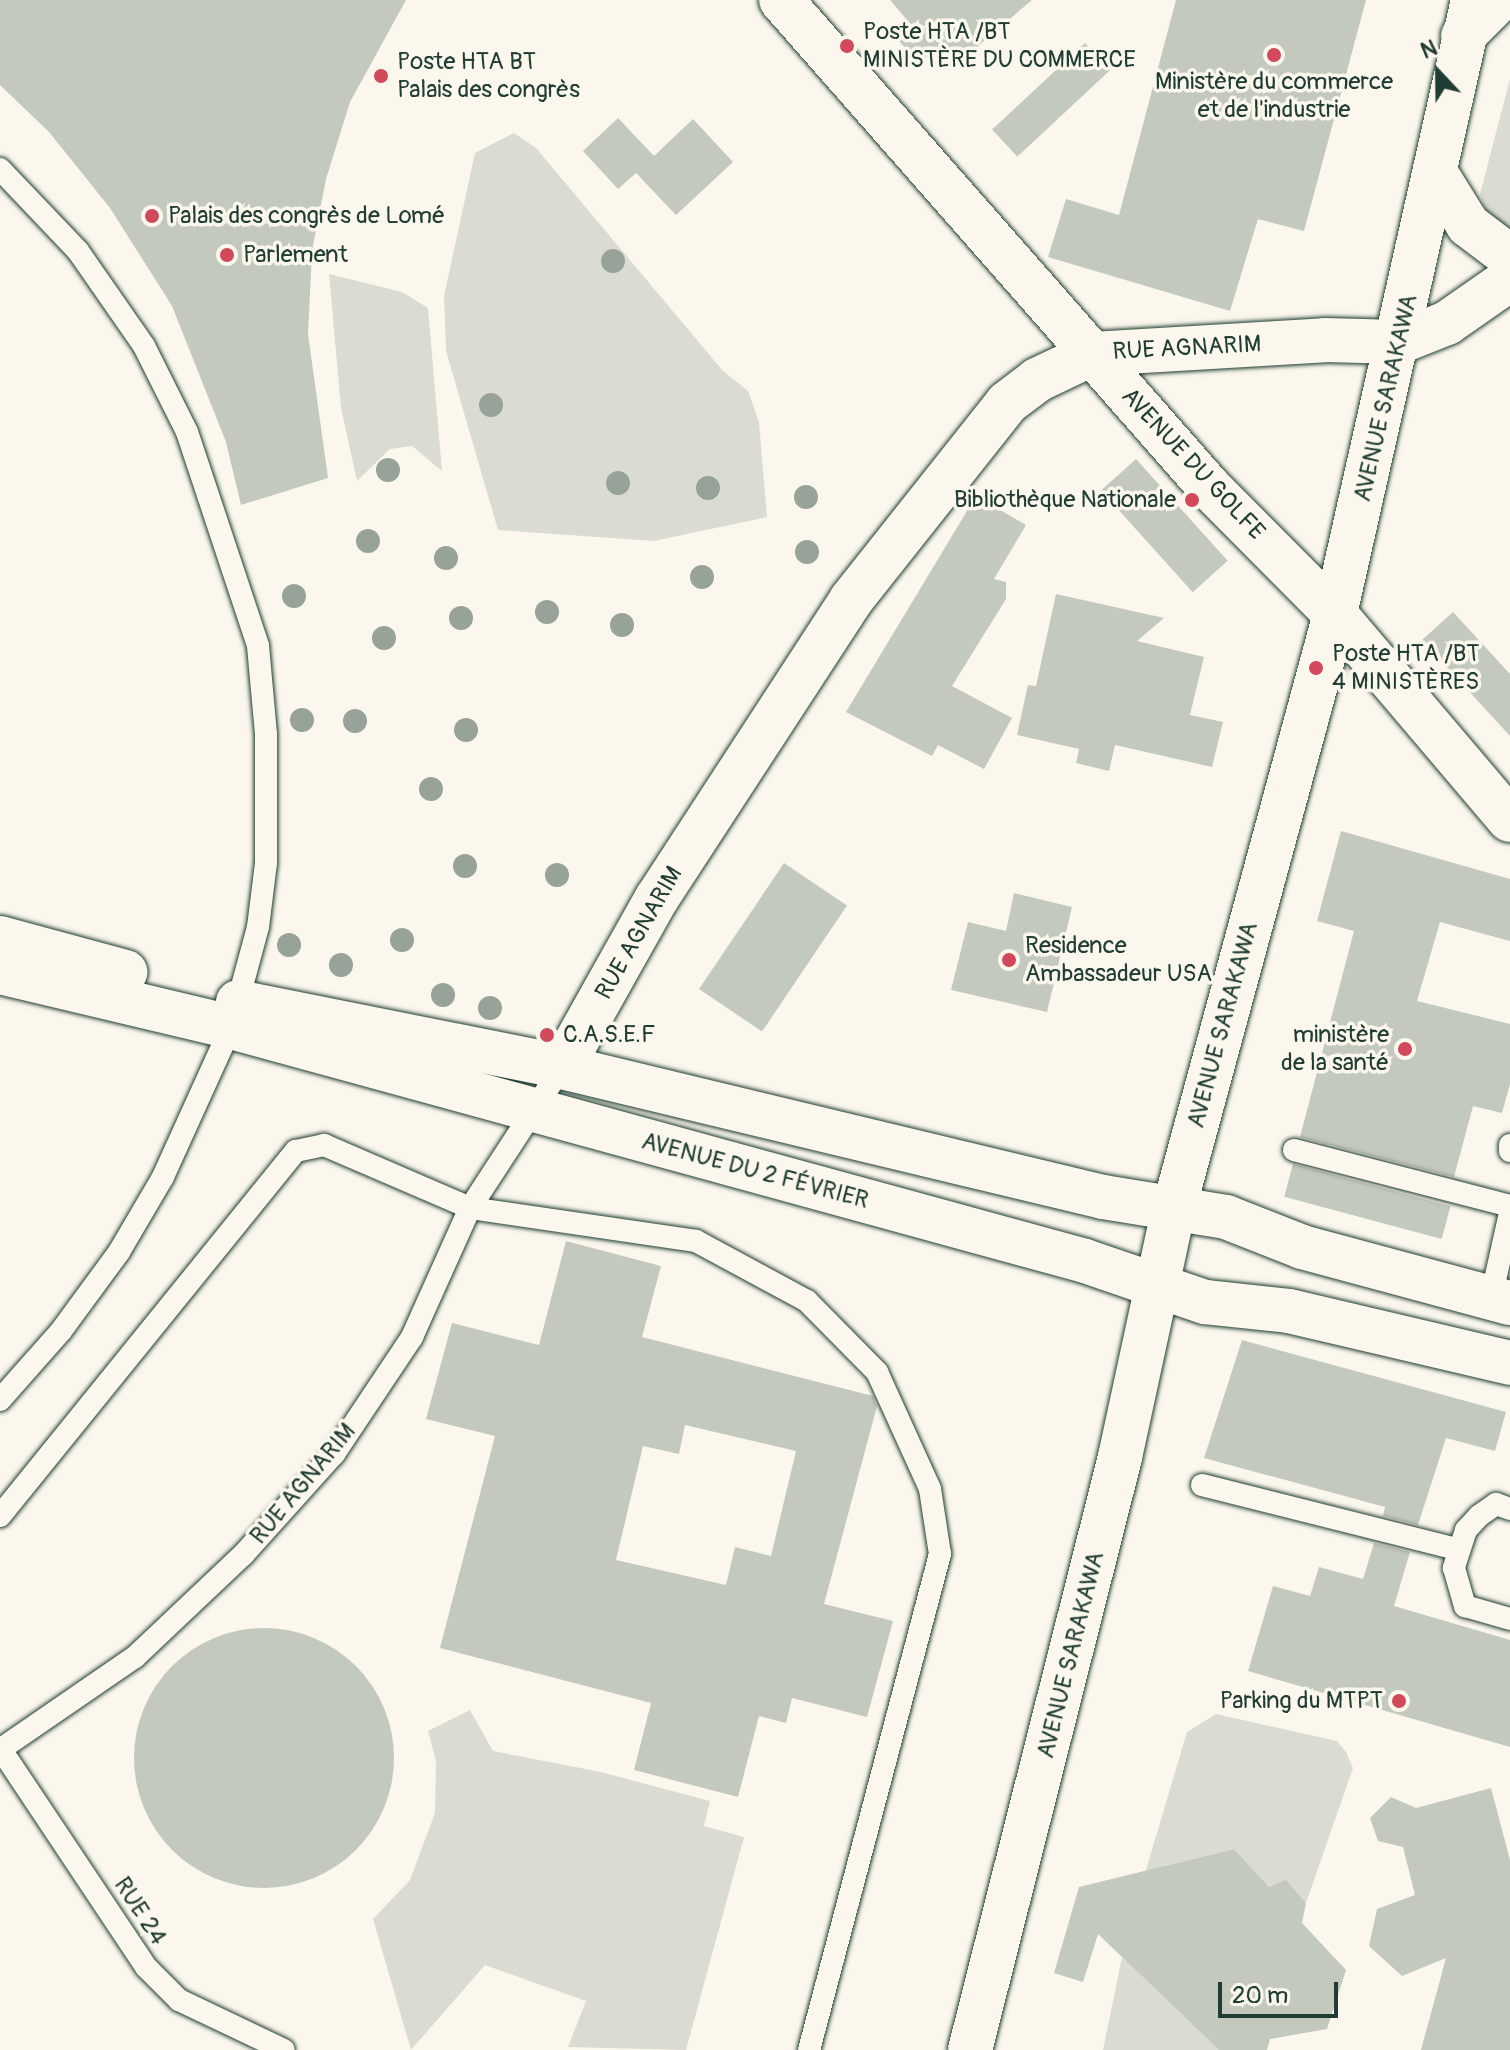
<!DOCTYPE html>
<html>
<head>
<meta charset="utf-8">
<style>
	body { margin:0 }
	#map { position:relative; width:1510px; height:2050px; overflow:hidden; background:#fbf7ec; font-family:Pangolin,sans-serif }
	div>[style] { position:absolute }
	.green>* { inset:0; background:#dbdcd1 }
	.building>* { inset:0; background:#c4c9be; transform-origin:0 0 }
	.round { border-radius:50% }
	.roads { filter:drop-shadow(0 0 2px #1f3d34) drop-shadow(0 0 2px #1f3d34) }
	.service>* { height:22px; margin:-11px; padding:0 11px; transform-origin:11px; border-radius:11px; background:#fbf7ec }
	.minor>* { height:44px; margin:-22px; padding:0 22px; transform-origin:22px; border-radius:22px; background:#fbf7ec }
	.tertiary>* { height:44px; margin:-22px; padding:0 22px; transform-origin:22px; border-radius:22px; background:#fbf7ec }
	.secondary>* { height:44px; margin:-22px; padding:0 22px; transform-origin:22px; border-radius:22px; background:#fbf7ec }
	.trees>* { width:24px; height:24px; margin:-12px; border-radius:50%; background:#97a298 }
	.dots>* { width:22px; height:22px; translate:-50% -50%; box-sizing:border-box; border:4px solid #fbf7ec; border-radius:50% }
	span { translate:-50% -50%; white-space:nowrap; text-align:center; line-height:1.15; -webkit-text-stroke:7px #fbf7ec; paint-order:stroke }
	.poi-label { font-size:24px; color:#1f3d34 }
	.left { translate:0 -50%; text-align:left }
	.right { translate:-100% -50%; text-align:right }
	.street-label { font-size:24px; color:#1f3d34 }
	.north { position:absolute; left:1398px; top:32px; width:80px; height:80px; -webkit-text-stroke:6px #fbf7ec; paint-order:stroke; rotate:338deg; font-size:22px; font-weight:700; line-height:32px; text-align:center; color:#1f3d34 }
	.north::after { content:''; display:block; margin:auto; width:28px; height:36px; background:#1f3d34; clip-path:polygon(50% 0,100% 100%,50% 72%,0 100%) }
	.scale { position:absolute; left:1218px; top:1982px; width:120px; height:36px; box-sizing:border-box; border:4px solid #1f3d34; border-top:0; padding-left:10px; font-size:24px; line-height:28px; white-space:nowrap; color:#1f3d34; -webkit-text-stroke:6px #fbf7ec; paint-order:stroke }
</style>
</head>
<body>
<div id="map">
	<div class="green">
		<div style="clip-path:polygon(1510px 79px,1510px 230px,1489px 218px,1480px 194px)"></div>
		<div style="clip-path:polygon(514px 133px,536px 148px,723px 371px,748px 391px,759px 422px,767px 517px,654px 541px,498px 530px,446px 351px,444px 296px,475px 153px)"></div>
		<div style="clip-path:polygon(329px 274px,402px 292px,428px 308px,442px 471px,412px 446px,390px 449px,357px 481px,341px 408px)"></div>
		<div style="clip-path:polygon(470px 1710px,493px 1751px,601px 1772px,710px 1801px,704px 1826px,744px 1837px,686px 2050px,568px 2047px,586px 2001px,485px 1965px,411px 2050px,373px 1919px,410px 1880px,435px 1813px,436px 1762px,428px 1731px)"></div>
		<div style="clip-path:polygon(1216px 1714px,1337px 1741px,1346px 1752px,1353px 1768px,1306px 1903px,1286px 1881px,1269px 1887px,1234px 1849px,1164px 1866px,1129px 1927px,1187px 1732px)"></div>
		<div style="clip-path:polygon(1122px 1957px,1219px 2050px,1103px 2050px)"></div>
	</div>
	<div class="building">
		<div style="clip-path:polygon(0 0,406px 0,350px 102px,326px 179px,312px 251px,308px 334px,328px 478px,241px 505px,226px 442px,172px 306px,110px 208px,49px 132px,0 85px)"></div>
		<div style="clip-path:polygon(890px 0,1032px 0,952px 68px,935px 49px,919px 63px,898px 40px,913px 27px)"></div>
		<div style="clip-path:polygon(1176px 0,1366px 0,1304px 231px,1258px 219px,1230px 311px,1048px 257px,1066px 199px,1119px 215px)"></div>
		<div style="left:1085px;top:43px;width:37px;height:127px;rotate:47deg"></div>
		<div style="clip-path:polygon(618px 118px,654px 156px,693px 119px,733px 162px,676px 215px,636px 173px,645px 165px,618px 189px,583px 151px)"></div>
		<div style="left:1136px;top:459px;width:137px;height:47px;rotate:48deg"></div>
		<div style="clip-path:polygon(976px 496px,1026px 525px,994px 579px,1006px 582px,1006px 599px,952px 686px,1012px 718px,984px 769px,938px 745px,932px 756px,846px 712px)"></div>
		<div style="clip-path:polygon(1056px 594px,1164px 618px,1137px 641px,1204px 657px,1190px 715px,1223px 722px,1212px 767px,1115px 745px,1109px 771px,1076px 763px,1079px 749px,1017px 735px,1028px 685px,1036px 686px)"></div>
		<div style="clip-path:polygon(1453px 612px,1510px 674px,1510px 736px,1422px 640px)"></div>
		<div style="clip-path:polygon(1341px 831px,1510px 879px,1510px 941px,1440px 922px,1417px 1001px,1510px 1024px,1510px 1084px,1502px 1113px,1473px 1106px,1454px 1177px,1300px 1137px,1354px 931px,1317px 921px)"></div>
		<div style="left:784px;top:863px;width:76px;height:152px;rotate:34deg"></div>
		<div style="clip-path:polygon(1014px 893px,1072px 907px,1047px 1012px,951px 990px,968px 922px,1006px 931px)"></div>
		<div style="left:1293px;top:1164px;width:163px;height:34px;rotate:15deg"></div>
		<div style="clip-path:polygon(evenodd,566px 1241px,661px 1266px,642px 1337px,873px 1396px,877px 1406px,824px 1604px,893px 1621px,867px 1717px,792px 1698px,786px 1723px,759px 1716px,738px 1797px,634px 1770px,651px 1703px,440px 1648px,495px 1436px,426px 1419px,452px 1323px,539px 1345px,566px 1241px,685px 1425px,796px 1451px,771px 1556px,735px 1547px,726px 1585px,616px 1560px,643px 1446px,679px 1454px,685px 1425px)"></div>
		<div style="clip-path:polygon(1242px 1340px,1506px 1412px,1495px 1451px,1446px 1438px,1418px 1525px,1383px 1516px,1385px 1507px,1204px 1458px)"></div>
		<div style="clip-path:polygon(1374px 1543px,1410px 1552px,1394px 1606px,1510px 1640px,1510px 1747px,1248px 1671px,1273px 1586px,1310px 1596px,1319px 1567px,1363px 1579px)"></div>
		<div class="round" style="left:134px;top:1628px;width:260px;height:260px"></div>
		<div style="clip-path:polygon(1491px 1788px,1510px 1860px,1510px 2050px,1421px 2050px,1446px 1958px,1402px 1976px,1369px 1946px,1377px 1909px,1415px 1895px,1403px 1847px,1378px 1841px,1370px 1818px,1391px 1797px,1416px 1808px)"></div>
		<div style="clip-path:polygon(1234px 1849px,1269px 1887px,1286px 1880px,1306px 1903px,1302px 1923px,1346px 1970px,1327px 2029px,1270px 2039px,1267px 2050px,1219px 2050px,1098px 1934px,1083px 1982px,1054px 1973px,1079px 1887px)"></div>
	</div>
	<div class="roads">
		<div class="service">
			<div style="left:0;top:169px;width:113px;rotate:46.4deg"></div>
			<div style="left:78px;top:251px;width:116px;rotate:55.2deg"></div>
			<div style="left:144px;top:346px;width:96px;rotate:63.4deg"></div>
			<div style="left:187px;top:432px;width:225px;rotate:71.6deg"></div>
			<div style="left:258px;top:646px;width:88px;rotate:84.8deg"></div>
			<div style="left:266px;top:734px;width:129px;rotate:90deg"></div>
			<div style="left:266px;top:863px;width:64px;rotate:97.1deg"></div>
			<div style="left:258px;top:927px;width:104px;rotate:105.1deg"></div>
			<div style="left:231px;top:1027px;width:165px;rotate:114.4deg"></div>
			<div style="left:163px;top:1177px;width:87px;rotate:120.4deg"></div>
			<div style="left:119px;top:1252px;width:98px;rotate:126.3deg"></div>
			<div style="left:61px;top:1331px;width:92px;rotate:131.5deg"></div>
			<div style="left:1510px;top:1145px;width:6px;rotate:90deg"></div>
			<div style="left:1294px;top:1150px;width:223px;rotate:14.5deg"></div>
			<div style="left:1491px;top:1298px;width:87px;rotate:-77.4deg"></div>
			<div style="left:1202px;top:1485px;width:263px;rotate:14.1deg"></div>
			<div style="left:1510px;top:1509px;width:15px;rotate:-160deg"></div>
			<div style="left:1496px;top:1504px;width:21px;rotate:145deg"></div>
			<div style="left:1479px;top:1516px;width:19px;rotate:133deg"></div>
			<div style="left:1466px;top:1530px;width:40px;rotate:108deg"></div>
			<div style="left:1454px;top:1568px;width:40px;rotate:74deg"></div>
			<div style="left:1465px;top:1606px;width:47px;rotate:16.1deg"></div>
			<div style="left:0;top:1516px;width:470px;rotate:-51deg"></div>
			<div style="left:296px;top:1151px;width:29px;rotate:-12deg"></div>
			<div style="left:324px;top:1145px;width:159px;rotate:23.3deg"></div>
			<div style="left:470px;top:1208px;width:228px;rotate:8.3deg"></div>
			<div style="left:696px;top:1241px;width:126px;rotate:28.4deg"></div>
			<div style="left:807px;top:1301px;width:100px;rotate:45.4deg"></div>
			<div style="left:877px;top:1372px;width:128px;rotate:65.6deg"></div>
			<div style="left:930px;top:1489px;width:66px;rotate:81.3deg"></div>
			<div style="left:940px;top:1554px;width:513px;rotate:104.79deg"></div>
			<div style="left:0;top:1748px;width:263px;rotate:56.3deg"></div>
			<div style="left:146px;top:1967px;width:47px;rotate:45deg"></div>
			<div style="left:179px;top:2000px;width:116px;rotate:25.5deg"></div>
			<div style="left:1px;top:1749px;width:163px;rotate:-34.5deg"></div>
			<div style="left:135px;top:1657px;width:149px;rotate:-43.4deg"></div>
			<div style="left:243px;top:1555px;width:136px;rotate:-48deg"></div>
			<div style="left:334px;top:1454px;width:141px;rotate:-56.3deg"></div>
			<div style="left:412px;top:1337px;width:141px;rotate:-65.8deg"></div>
			<div style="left:470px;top:1208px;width:168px;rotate:-56.9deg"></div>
		</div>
		<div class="minor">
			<div style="left:781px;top:0;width:648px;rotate:48.69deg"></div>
			<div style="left:1209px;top:487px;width:179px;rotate:45.2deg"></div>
			<div style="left:1335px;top:614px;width:270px;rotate:49.7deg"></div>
			<div style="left:0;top:938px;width:130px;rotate:15.2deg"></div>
			<div style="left:0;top:972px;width:237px;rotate:13.4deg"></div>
			<div style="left:231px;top:1027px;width:885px;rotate:15.32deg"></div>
			<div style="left:1085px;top:1261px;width:127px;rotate:18.9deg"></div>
			<div style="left:1205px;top:1302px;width:84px;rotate:6.1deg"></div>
			<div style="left:1289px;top:1311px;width:227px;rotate:13.2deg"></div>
			<div style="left:238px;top:1002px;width:330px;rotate:11.3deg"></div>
			<div style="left:562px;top:1067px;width:556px;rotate:13.51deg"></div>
			<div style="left:1103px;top:1197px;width:125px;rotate:9.2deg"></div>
			<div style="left:1226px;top:1217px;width:82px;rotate:21.5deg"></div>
			<div style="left:1302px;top:1247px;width:215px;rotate:15.1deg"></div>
			<div style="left:562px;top:1067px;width:194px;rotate:-60.7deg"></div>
			<div style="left:657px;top:898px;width:356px;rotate:-56.9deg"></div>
			<div style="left:851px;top:600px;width:251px;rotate:-51.6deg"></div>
			<div style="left:1007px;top:403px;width:38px;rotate:-37deg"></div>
			<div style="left:1037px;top:380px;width:61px;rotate:-25.3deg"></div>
			<div style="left:1092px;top:354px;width:233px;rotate:-3.4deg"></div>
			<div style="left:1325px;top:340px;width:74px;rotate:1.5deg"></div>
		</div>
		<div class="tertiary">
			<div style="left:1437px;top:175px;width:59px;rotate:58.2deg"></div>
			<div style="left:1468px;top:225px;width:53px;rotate:37.3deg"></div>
			<div style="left:1399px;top:342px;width:52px;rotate:-21.6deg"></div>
			<div style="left:1447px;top:323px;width:77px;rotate:-34.9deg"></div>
			<div style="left:970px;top:2050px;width:612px;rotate:-75.8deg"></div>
			<div style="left:1120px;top:1457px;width:255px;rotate:-77.8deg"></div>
			<div style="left:1174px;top:1208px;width:615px;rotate:-74.83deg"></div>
			<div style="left:1335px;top:614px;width:629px;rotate:-77.33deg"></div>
		</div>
		<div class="secondary">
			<div style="left:1463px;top:36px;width:51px;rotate:-45deg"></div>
		</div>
	</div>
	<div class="trees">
		<div style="left:613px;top:261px"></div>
		<div style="left:491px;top:405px"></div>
		<div style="left:388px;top:470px"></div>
		<div style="left:618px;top:483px"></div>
		<div style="left:708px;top:488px"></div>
		<div style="left:806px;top:497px"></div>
		<div style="left:368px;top:541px"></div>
		<div style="left:807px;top:552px"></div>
		<div style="left:446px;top:558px"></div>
		<div style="left:702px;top:577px"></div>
		<div style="left:294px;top:596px"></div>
		<div style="left:547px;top:612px"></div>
		<div style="left:461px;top:618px"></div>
		<div style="left:622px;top:625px"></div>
		<div style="left:384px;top:638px"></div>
		<div style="left:302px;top:720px"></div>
		<div style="left:355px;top:721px"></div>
		<div style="left:466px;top:730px"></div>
		<div style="left:431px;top:789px"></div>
		<div style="left:465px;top:866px"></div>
		<div style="left:557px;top:875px"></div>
		<div style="left:402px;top:940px"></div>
		<div style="left:289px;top:945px"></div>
		<div style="left:341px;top:965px"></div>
		<div style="left:443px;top:995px"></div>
		<div style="left:490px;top:1008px"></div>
	</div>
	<div class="dots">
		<div style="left:847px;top:46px;background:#d1495b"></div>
		<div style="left:1274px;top:55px;background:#d1495b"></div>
		<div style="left:381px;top:76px;background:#d1495b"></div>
		<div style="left:152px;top:216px;background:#d1495b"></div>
		<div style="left:227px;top:255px;background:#d1495b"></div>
		<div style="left:1192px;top:500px;background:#d1495b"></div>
		<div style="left:1316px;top:668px;background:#d1495b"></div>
		<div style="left:1009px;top:960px;background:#d1495b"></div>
		<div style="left:547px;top:1035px;background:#d1495b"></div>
		<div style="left:1405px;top:1049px;background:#d1495b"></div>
		<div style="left:1399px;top:1701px;background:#d1495b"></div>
	</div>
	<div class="poi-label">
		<span class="left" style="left:863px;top:46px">Poste HTA /BT<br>MINISTÈRE DU COMMERCE</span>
		<span class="left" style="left:397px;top:76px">Poste HTA BT<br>Palais des congrès</span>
		<span style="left:1274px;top:96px">Ministère du commerce<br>et de l'industrie</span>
		<span class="left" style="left:168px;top:216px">Palais des congrès de Lomé</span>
		<span class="left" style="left:243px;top:255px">Parlement</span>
		<span class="right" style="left:1176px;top:500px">Bibliothèque Nationale</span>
		<span class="left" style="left:1332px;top:668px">Poste HTA /BT<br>4 MINISTÈRES</span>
		<span class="left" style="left:1025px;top:960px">Residence<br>Ambassadeur USA</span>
		<span class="left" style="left:563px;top:1035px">C.A.S.E.F</span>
		<span class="right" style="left:1389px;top:1049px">ministère<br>de la santé</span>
		<span class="right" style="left:1383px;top:1701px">Parking du MTPT</span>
	</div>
	<div class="street-label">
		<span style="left:1187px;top:348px;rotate:-3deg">RUE AGNARIM</span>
		<span style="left:1386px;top:398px;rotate:-77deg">AVENUE SARAKAWA</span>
		<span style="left:1193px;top:464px;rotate:47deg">AVENUE DU GOLFE</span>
		<span style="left:639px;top:933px;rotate:-60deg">RUE AGNARIM</span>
		<span style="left:1223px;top:1025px;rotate:-75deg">AVENUE SARAKAWA</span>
		<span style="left:755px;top:1171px;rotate:15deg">AVENUE DU 2 FÉVRIER</span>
		<span style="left:303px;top:1484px;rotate:-50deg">RUE AGNARIM</span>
		<span style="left:1071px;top:1655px;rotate:-76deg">AVENUE SARAKAWA</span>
		<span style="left:140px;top:1911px;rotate:57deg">RUE 24</span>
	</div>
	<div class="north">N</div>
	<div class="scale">20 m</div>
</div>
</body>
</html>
